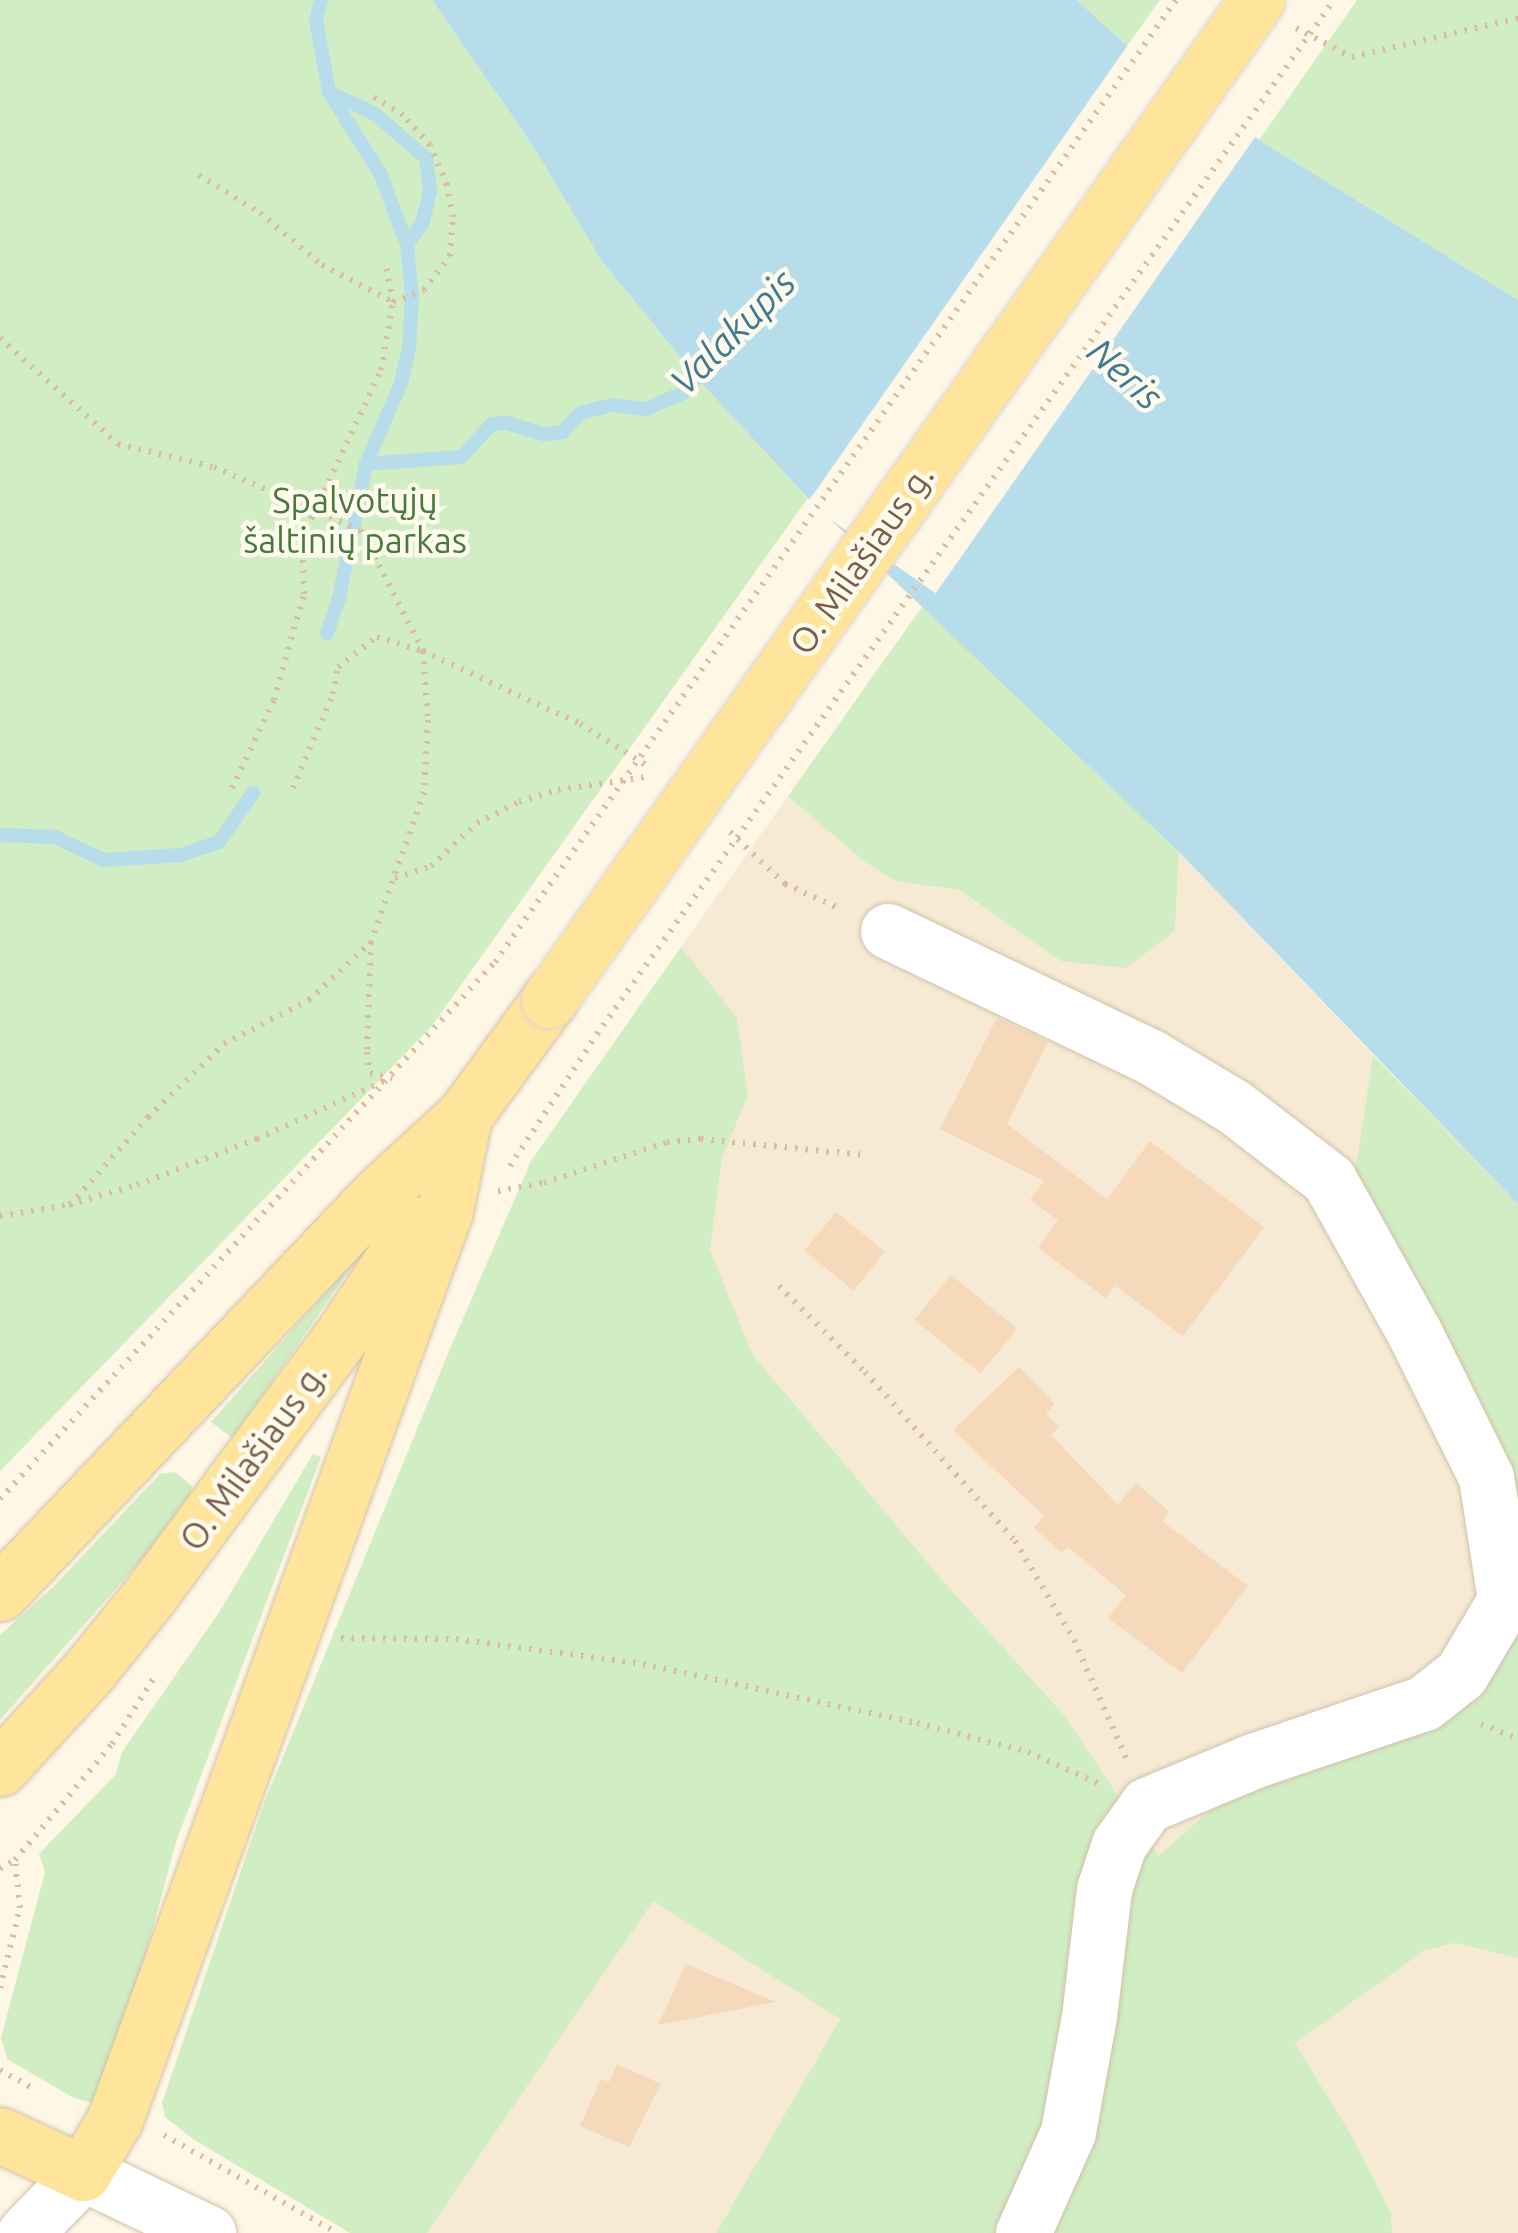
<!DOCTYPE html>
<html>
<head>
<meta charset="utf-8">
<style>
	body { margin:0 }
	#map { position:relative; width:1518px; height:2233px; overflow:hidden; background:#fef7e6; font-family:Ubuntu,sans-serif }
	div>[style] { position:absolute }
	.residential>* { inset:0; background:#f6ead4 }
	.green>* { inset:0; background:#d0edc3 }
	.water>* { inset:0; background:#b8ddea }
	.pier>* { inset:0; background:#fef7e6; transform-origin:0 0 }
	.stream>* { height:14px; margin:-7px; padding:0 7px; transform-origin:7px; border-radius:7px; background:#b8ddea }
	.building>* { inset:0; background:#f6d8bb; transform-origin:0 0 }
	.path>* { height:6px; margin-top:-3px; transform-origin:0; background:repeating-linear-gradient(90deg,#dbbc9e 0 2.5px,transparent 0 10.5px) }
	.roads { filter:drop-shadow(0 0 2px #d1c0aa) drop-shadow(0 0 2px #d1c0aa) }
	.minor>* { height:55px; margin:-27.5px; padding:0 27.5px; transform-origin:27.5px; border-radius:27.5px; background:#fff }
	.major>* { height:55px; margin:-27.5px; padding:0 27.5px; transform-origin:27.5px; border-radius:27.5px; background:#ffe49c }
	.path-bridge>* { height:6px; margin-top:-3px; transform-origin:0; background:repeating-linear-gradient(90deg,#dbbc9e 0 2.5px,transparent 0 10.5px) }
	.bridges { filter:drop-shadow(0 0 2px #dcd5cf) drop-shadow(0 0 2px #dcd5cf) }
	.major-bridge>* { height:55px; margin:-27.5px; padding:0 27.5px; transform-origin:27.5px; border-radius:27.5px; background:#ffe49c }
	span { translate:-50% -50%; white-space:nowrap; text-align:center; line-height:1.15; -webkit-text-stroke:9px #fffaee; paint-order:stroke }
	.park-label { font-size:35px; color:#487a3c }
	.street-label { font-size:35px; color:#7a5f48 }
	.water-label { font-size:38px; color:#407a8f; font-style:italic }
</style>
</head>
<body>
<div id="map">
	<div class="residential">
		<div style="clip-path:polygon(788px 796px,862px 860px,895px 881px,958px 890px,1062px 961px,1175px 931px,1179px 852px,1373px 1055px,1352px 1192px,1501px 1479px,1462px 1707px,1214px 1807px,1158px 1857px,1064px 1715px,944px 1582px,753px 1355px,710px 1250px,722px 1159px,748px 1095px,737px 1019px,681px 947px)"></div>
		<div style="clip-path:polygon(653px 1900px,840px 2019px,716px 2233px,427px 2233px)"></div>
		<div style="clip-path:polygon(1454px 1943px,1518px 1958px,1518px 2233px,1392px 2233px,1391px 2213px,1353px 2138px,1295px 2043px,1424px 1951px)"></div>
	</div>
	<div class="green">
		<div style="clip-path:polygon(0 0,432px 0,533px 146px,601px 260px,703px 385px,808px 498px,431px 1027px,0 1471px)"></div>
		<div style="clip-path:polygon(1077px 0,1160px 0,1127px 46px)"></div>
		<div style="clip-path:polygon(1357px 0,1518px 0,1518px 300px,1259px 140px)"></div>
		<div style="clip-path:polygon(924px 604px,1179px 852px,1175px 931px,1126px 968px,1061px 961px,959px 890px,895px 881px,862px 860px,788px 796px)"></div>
		<div style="clip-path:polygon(681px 947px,737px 1018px,748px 1095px,722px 1159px,710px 1250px,753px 1355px,944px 1582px,1064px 1715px,1158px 1856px,1214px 1807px,1462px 1707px,1518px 1580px,1518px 1958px,1454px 1943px,1424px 1951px,1295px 2043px,1353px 2138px,1391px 2213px,1392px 2233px,716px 2233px,840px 2019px,653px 1901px,427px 2233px,350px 2233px,193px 2139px,165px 2117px,162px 2103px,263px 1806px,447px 1356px,531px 1161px)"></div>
		<div style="clip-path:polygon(1373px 1055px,1518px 1204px,1518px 1572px,1352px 1192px)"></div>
		<div style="clip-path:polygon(364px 1249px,237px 1432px,231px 1437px,211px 1422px)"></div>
		<div style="clip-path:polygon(313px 1454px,321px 1457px,176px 1842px,105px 2106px,74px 2098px,7px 2059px,1px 2038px,45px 1872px,39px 1854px,116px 1774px,122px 1752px,220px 1611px)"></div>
		<div style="clip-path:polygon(175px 1472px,192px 1486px,188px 1507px,0 1720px,0 1635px,53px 1587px,160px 1474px)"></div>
	</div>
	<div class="water">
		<div style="clip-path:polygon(432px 0,1077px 0,1127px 46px,1259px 140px,1518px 300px,1518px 1204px,1179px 852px,808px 498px,703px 385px,601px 260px,533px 146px)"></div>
	</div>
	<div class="pier">
		<div style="left:1130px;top:42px;width:157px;height:563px;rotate:35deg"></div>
	</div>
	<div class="stream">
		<div style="left:321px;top:0;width:21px;rotate:104deg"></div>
		<div style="left:316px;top:20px;width:73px;rotate:79.8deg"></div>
		<div style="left:329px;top:92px;width:98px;rotate:57.9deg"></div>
		<div style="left:381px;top:175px;width:75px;rotate:69.6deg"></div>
		<div style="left:407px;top:245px;width:50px;rotate:84.3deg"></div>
		<div style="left:412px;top:295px;width:53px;rotate:93.2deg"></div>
		<div style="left:409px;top:348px;width:36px;rotate:103deg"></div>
		<div style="left:401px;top:383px;width:88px;rotate:113.4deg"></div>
		<div style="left:366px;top:464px;width:137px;rotate:101.4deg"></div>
		<div style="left:339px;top:598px;width:37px;rotate:109deg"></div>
		<div style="left:331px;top:93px;width:49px;rotate:25.5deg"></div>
		<div style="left:375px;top:114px;width:67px;rotate:40.8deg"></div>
		<div style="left:426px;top:158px;width:34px;rotate:83deg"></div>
		<div style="left:430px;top:192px;width:32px;rotate:104deg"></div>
		<div style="left:422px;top:223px;width:27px;rotate:124deg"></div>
		<div style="left:366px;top:464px;width:95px;rotate:-4.2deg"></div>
		<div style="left:461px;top:457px;width:45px;rotate:-46.8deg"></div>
		<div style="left:492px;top:424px;width:15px;rotate:-4deg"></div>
		<div style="left:507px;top:423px;width:39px;rotate:17deg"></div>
		<div style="left:544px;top:434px;width:19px;rotate:-6deg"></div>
		<div style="left:563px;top:432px;width:25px;rotate:-48deg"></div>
		<div style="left:580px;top:413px;width:34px;rotate:-14deg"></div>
		<div style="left:613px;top:405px;width:33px;rotate:7deg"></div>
		<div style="left:646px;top:409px;width:40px;rotate:-23.4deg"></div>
		<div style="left:683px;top:393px;width:38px;rotate:-47deg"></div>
		<div style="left:0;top:835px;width:55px;rotate:2.1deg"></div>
		<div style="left:55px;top:837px;width:53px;rotate:25.6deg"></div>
		<div style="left:103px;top:860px;width:78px;rotate:-3.7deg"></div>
		<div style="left:181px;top:855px;width:40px;rotate:-18.9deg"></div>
		<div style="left:219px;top:842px;width:60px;rotate:-55.2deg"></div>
	</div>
	<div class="building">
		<div style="clip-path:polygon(997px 1018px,1048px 1042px,1007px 1124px,1107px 1199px,1150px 1141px,1264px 1227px,1183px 1336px,1115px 1286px,1106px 1298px,1038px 1248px,1058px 1220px,1030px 1200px,1044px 1181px,940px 1129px)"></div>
		<div style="left:836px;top:1212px;width:63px;height:50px;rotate:39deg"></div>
		<div style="left:951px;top:1275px;width:85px;height:58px;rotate:39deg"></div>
		<div style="clip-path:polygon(1019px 1367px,1055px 1404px,1046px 1413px,1059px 1427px,1051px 1435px,1118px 1505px,1136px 1483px,1170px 1512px,1162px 1521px,1248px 1586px,1182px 1673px,1108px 1618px,1126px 1595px,1068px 1547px,1062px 1553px,1034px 1528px,1044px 1516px,953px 1430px)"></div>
		<div style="clip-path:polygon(686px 1964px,776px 2002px,658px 2025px)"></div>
		<div style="clip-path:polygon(617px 2064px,661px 2084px,629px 2147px,580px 2126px,601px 2079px,609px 2082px)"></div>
	</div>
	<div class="path">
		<div style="left:1296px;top:28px;width:63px;rotate:27.4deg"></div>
		<div style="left:1352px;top:57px;width:171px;rotate:-13.2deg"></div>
		<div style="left:199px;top:175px;width:72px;rotate:31.9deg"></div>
		<div style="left:260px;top:213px;width:81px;rotate:40deg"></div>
		<div style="left:322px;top:265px;width:80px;rotate:27.5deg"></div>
		<div style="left:393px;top:302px;width:33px;rotate:-21deg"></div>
		<div style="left:424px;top:290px;width:43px;rotate:-52.6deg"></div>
		<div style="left:450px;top:256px;width:39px;rotate:-86deg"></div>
		<div style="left:453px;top:217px;width:33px;rotate:-101deg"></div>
		<div style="left:447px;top:185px;width:43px;rotate:-113deg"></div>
		<div style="left:430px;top:145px;width:40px;rotate:-132deg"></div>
		<div style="left:403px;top:115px;width:42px;rotate:-148.6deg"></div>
		<div style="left:0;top:338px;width:159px;rotate:41.9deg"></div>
		<div style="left:118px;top:444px;width:99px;rotate:13.5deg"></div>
		<div style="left:214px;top:467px;width:159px;rotate:23.3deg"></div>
		<div style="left:360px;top:530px;width:40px;rotate:62deg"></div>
		<div style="left:379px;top:565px;width:97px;rotate:62.9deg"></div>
		<div style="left:423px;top:651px;width:69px;rotate:85.9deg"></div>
		<div style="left:428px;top:720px;width:72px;rotate:93.2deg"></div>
		<div style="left:424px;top:792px;width:159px;rotate:109.5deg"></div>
		<div style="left:371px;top:942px;width:110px;rotate:92.1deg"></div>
		<div style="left:367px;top:1052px;width:21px;rotate:82deg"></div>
		<div style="left:370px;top:1073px;width:23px;rotate:13deg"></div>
		<div style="left:232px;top:788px;width:98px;rotate:-64.5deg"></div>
		<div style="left:274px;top:700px;width:110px;rotate:-74.2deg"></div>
		<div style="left:304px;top:594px;width:56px;rotate:-92deg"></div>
		<div style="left:302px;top:538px;width:186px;rotate:-64.8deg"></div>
		<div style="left:381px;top:370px;width:69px;rotate:-80deg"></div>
		<div style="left:393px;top:302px;width:38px;rotate:-101deg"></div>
		<div style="left:293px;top:788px;width:102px;rotate:-66.9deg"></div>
		<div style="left:333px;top:694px;width:27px;rotate:-80deg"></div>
		<div style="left:338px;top:667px;width:49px;rotate:-37.6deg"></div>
		<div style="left:377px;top:637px;width:48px;rotate:16.9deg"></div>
		<div style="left:423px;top:651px;width:173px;rotate:24.9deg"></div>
		<div style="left:580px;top:724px;width:84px;rotate:31.8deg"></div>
		<div style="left:730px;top:832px;width:76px;rotate:43.4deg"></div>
		<div style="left:785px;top:884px;width:61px;rotate:24.1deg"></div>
		<div style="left:395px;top:878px;width:38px;rotate:-18deg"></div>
		<div style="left:431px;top:866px;width:63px;rotate:-43.1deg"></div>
		<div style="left:477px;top:823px;width:47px;rotate:-26.6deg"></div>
		<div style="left:519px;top:802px;width:41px;rotate:-17.1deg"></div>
		<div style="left:558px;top:790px;width:89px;rotate:-8.4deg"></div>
		<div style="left:510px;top:1166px;width:158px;rotate:-56.6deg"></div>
		<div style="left:498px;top:1191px;width:47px;rotate:-9.9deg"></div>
		<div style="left:544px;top:1183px;width:130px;rotate:-18.4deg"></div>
		<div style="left:667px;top:1142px;width:34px;rotate:-5deg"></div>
		<div style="left:701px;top:1139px;width:164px;rotate:5.6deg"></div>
		<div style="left:70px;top:1205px;width:118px;rotate:-48.4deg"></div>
		<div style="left:148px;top:1117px;width:105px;rotate:-43.8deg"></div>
		<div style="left:224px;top:1044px;width:96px;rotate:-27.4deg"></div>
		<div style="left:309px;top:1000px;width:83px;rotate:-43.1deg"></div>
		<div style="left:0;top:1216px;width:70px;rotate:-9.1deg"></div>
		<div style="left:69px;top:1205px;width:71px;rotate:-16.4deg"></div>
		<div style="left:137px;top:1185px;width:129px;rotate:-21deg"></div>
		<div style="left:257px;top:1139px;width:142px;rotate:-24.6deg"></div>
		<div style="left:779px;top:1286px;width:122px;rotate:45deg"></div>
		<div style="left:865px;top:1372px;width:226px;rotate:48.4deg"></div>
		<div style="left:1015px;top:1541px;width:115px;rotate:59.2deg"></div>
		<div style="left:1074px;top:1640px;width:129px;rotate:66.2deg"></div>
		<div style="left:0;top:1499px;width:730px;rotate:-47.33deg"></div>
		<div style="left:341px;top:1638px;width:115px;rotate:0.5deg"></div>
		<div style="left:456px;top:1639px;width:189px;rotate:7.6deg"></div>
		<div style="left:643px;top:1664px;width:280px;rotate:12.2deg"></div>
		<div style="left:917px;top:1723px;width:115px;rotate:14.6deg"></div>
		<div style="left:1028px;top:1752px;width:79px;rotate:24deg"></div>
		<div style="left:1481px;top:1724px;width:40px;rotate:22deg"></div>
		<div style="left:0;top:1869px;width:17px;rotate:-31deg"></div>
		<div style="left:0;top:1988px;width:82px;rotate:-76deg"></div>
		<div style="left:20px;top:1908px;width:48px;rotate:-95.9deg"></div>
		<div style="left:15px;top:1860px;width:151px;rotate:-50.1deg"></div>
		<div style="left:112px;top:1744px;width:77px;rotate:-57.8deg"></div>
		<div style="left:0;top:2070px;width:37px;rotate:29deg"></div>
		<div style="left:164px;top:2135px;width:199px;rotate:29.5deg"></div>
	</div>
	<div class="roads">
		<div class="minor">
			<div style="left:888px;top:931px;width:292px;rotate:25.6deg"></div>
			<div style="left:1151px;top:1057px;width:96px;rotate:30.9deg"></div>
			<div style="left:1233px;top:1106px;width:121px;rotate:37.6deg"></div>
			<div style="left:1329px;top:1180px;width:174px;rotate:60.8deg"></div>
			<div style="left:1414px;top:1332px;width:162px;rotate:63.6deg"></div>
			<div style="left:1486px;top:1477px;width:124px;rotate:81.2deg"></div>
			<div style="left:1505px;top:1600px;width:86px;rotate:120.7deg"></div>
			<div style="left:1461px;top:1674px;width:47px;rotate:141.9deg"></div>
			<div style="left:1424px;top:1703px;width:181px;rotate:161.3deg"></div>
			<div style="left:1253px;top:1761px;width:115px;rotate:157.5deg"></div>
			<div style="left:1147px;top:1805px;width:48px;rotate:125.7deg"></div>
			<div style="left:1119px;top:1844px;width:47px;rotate:108.4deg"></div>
			<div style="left:1104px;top:1889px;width:128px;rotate:96.7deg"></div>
			<div style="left:1089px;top:2016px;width:118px;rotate:100.3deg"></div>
			<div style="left:1068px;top:2132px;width:111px;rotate:114deg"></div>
			<div style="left:25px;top:2233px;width:83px;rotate:-46deg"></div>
			<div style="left:83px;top:2173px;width:139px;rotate:25.6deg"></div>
		</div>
		<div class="major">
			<div style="left:0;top:1593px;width:547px;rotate:-46.48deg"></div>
			<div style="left:377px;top:1196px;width:118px;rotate:-42.6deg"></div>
			<div style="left:464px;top:1116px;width:144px;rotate:-53.8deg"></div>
			<div style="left:0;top:1768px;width:130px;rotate:-47.5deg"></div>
			<div style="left:88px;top:1672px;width:97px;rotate:-51.2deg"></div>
			<div style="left:149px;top:1596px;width:330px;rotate:-53.5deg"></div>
			<div style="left:345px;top:1331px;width:128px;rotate:-56.4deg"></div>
			<div style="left:0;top:2135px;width:91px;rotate:24.6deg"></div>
			<div style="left:83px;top:2173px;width:63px;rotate:-59.3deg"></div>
			<div style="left:115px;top:2119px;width:966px;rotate:-70.03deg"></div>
			<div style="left:445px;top:1211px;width:97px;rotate:-78.7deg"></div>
		</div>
	</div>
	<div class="path-bridge">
		<div style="left:495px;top:962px;width:1179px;rotate:-54.71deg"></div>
		<div style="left:597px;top:1034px;width:1270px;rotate:-54.52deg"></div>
	</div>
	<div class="bridges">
		<div class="major-bridge">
			<div style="left:549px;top:1000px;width:1225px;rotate:-54.7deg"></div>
		</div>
	</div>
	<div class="park-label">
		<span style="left:355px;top:520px">Spalvotųjų<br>šaltinių parkas</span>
	</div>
	<div class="street-label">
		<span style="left:861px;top:559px;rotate:-55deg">O. Milašiaus g.</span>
		<span style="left:253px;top:1456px;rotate:-54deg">O. Milašiaus g.</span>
	</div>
	<div class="water-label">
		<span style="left:733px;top:332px;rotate:-45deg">Valakupis</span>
		<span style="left:1125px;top:374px;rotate:42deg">Neris</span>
	</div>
</div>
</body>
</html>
